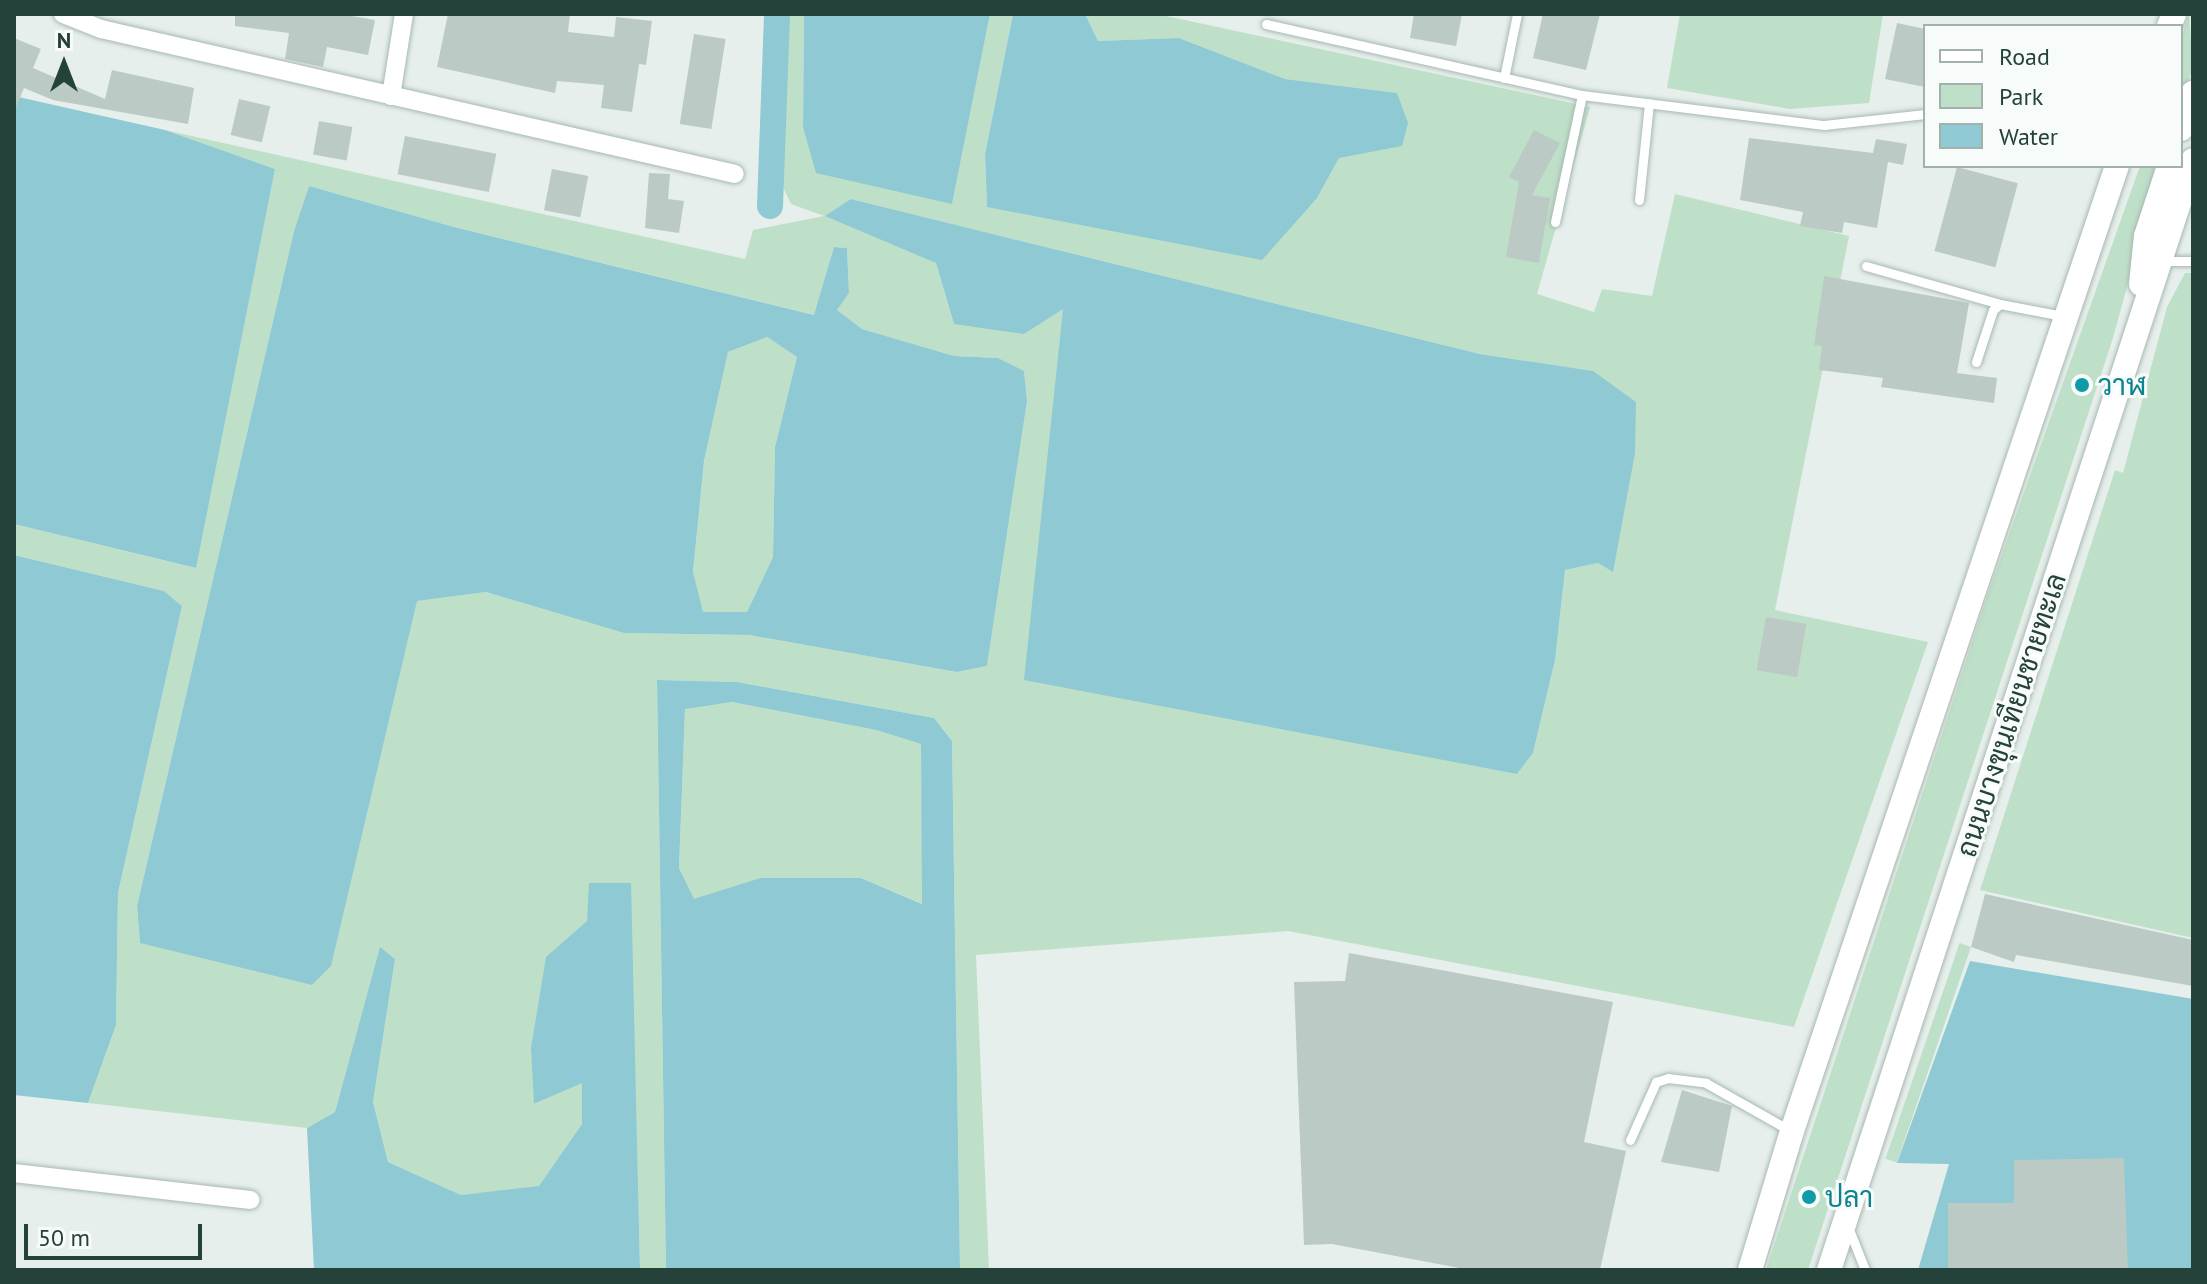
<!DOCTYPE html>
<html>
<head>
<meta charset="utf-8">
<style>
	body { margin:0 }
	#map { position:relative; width:2207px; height:1284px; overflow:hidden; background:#e6efeb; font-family:"PT Sans",Sarabun,sans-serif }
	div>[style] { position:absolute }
	.green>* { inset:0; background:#bfe0c8; transform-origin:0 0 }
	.water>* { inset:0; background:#8ec9d4 }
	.canal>* { height:26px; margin:-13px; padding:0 13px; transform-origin:13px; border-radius:13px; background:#8ec9d4 }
	.building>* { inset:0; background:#bbcac4; transform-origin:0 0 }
	.roads { filter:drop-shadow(0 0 2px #a8b8b2) drop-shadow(0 0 2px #a8b8b2) }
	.lane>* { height:9px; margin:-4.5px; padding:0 4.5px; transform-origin:4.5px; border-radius:4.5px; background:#fff }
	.street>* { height:18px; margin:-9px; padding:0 9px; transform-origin:9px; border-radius:9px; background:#fff }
	.secondary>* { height:24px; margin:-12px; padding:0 12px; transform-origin:12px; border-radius:12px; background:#fff }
	.dots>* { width:22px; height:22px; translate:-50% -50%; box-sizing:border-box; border:4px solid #f7fbf9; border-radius:50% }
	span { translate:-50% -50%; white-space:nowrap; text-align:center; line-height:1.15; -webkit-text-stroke:6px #f7fbf9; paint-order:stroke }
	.culture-label { font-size:28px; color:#0d838f }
	.left { translate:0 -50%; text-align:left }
	.street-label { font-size:28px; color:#24423a }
	.frame { position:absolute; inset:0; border:16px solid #24423a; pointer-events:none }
	.legend { position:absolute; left:1923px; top:24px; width:260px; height:144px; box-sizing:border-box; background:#f7fbf9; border:2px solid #a3b1ad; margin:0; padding:10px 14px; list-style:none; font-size:24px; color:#24423a }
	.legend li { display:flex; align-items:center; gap:16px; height:40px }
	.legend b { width:40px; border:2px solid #a3b1ad }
	.north { position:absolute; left:24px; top:24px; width:80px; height:80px; -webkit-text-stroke:6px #f7fbf9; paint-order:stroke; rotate:0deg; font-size:22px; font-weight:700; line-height:32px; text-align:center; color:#24423a }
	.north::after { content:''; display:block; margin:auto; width:28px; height:36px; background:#24423a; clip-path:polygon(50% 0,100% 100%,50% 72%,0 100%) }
	.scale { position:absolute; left:24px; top:1224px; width:178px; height:36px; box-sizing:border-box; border:4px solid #24423a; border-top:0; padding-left:10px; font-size:24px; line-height:28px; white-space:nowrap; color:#24423a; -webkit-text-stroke:6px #f7fbf9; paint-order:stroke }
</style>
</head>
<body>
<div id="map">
	<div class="green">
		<div style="clip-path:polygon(evenodd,783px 14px,804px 14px,803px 127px,952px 203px,990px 14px,1013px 14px,985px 154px,987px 207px,1057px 217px,1317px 198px,1339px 158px,1396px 93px,1285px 79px,1179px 38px,1098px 41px,1085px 14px,1157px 14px,1590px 107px,1537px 294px,1594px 312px,1602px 289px,1652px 296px,1675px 194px,1849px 236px,1775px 610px,1928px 642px,1794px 1027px,1288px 931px,976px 955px,989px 1270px,960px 1270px,952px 741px,934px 718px,737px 682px,657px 680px,666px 1270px,640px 1270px,630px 883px,546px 958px,535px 1104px,582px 1082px,582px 1124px,539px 1187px,461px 1195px,388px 1162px,373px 1102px,395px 959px,380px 948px,335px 1112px,307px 1128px,88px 1103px,116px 1025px,118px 893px,182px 606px,164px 591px,14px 555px,14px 524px,195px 568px,275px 169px,165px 130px,745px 259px,753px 230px,824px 216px,791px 204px,782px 185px,783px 14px,309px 186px,454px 227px,815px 315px,834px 247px,847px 248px,849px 293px,837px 310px,862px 329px,954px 356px,998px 358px,1024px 372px,1027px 401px,987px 666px,957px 672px,749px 635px,624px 633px,486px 592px,416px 601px,140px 943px,137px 906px,294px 231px,309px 186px,783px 14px,851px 199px,1480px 354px,1592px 371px,1612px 571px,1598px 563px,1565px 570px,1555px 660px,1533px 753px,1517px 774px,1064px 308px,954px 324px,936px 263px,851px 199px)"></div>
		<div style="clip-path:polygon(1680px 14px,1883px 14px,1869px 103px,1790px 109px,1667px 88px)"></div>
		<div style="clip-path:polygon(2189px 14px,2193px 67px,2181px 103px,2181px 40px)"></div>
		<div style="clip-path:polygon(2140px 166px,2160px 166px,2113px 338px,1808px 1270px,1766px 1270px,1988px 594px)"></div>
		<div style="clip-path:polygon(2185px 273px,2193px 273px,2193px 938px,1980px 890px,2115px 470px,2123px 473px,2167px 307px)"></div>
		<div style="clip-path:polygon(767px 337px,797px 357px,775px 447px,773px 557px,747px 612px,702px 612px,693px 572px,704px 461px,728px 352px)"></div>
		<div style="clip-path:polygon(732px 702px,876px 730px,921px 744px,923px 904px,861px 878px,760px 878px,694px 900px,679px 868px,685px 708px)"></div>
		<div style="left:1971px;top:947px;width:228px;height:12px;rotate:109deg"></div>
	</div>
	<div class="water">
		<div style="clip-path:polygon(804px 14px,990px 14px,952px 204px,816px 173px,803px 127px)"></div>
		<div style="clip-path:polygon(1013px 14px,1085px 14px,1098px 41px,1179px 38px,1285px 79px,1397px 93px,1408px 123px,1402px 146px,1339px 158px,1317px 198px,1262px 260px,987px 207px,985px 154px)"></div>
		<div style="clip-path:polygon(14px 96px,165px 130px,275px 169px,196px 568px,14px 524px)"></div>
		<div style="clip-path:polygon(evenodd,309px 186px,454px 227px,814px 315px,834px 247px,847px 248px,849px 293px,837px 310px,862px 329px,954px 356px,998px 358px,1024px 371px,1027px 401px,987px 666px,957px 672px,749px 635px,624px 633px,486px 592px,417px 601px,331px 966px,312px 985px,140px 943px,137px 906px,294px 231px,309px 186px,767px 337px,797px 357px,775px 447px,773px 557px,747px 612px,703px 612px,693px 572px,704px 461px,728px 352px,767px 337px)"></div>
		<div style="clip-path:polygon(851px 199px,1480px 354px,1593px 371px,1636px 402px,1635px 453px,1613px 572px,1598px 563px,1565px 570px,1555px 660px,1533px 753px,1517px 774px,1024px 680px,1063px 309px,1024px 334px,954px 324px,936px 263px,825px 216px)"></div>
		<div style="clip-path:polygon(14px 555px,164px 591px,182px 606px,118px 893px,116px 1025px,88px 1103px,14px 1095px)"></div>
		<div style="clip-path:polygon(evenodd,657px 680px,737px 682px,934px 718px,952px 741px,960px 1270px,666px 1270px,657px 680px,732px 702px,876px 730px,921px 744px,922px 904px,861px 878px,760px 878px,694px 899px,679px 868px,685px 709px,732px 702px)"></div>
		<div style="clip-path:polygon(589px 883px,631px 883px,640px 1270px,314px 1270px,307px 1128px,335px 1112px,380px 947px,395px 959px,373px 1102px,388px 1162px,461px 1195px,539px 1186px,582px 1124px,582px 1083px,534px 1104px,531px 1048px,546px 957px,587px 921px)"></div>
		<div style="clip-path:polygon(1970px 961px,2193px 999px,2193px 1270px,1918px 1270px,1949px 1164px,1897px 1163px)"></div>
	</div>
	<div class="canal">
		<div style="left:770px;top:206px;width:192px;rotate:-87.9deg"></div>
	</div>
	<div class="building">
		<div style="clip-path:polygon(235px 14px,340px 14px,375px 20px,368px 55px,327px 47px,323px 67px,285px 59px,289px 33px,235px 26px)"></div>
		<div style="clip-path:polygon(448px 14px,570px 14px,568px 32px,614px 37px,616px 17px,652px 21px,646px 65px,639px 64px,632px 112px,601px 108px,604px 85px,557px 81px,555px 93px,437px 67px)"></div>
		<div style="clip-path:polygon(1414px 14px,1462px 14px,1456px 46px,1410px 38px)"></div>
		<div style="clip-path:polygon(1543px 14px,1600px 14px,1586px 70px,1533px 58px)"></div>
		<div style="clip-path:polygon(1897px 23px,1925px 29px,1925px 87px,1885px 79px)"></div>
		<div style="left:694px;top:34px;width:32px;height:91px;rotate:9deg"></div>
		<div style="clip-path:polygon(14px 38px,41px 49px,33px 68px,105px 99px,112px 70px,194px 88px,188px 124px,53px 100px,24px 88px,14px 112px)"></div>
		<div style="left:239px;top:99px;width:32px;height:37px;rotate:13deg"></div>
		<div style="left:319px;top:121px;width:34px;height:34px;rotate:10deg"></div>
		<div style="clip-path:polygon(1534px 130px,1560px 143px,1532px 195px,1550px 198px,1539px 263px,1506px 257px,1519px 182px,1509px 177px)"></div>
		<div style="left:405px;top:136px;width:93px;height:39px;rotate:11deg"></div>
		<div style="clip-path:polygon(1749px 138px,1873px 153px,1876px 139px,1907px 144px,1903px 165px,1888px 162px,1877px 228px,1844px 222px,1842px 233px,1800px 226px,1803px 212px,1740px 200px)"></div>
		<div style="left:1957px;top:167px;width:63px;height:87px;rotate:15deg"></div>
		<div style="left:552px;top:169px;width:37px;height:42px;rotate:11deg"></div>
		<div style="clip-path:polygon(649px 173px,670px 174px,668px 199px,684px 201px,679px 233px,645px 228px)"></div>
		<div style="clip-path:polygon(1824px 276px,1969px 303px,1957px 373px,1997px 378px,1994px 403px,1881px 387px,1883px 378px,1819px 370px,1822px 346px,1814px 345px)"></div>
		<div style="left:1766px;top:617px;width:41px;height:54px;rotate:10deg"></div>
		<div style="clip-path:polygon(1985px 894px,2193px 940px,2193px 986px,2016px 955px,2014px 962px,1971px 947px)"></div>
		<div style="clip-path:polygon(1349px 953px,1613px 1002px,1584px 1142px,1626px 1151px,1600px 1270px,1470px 1270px,1332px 1244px,1304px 1245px,1294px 982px,1345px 981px)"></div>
		<div style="clip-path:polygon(1682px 1090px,1732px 1106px,1719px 1172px,1661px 1162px)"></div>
		<div style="clip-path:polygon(2124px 1158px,2128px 1270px,1948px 1270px,1948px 1203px,2014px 1203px,2014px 1160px)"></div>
	</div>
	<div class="roads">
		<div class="lane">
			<div style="left:1266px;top:24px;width:324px;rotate:12.7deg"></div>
			<div style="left:1504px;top:78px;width:65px;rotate:-78.5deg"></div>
			<div style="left:1639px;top:200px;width:97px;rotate:-84.1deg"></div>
			<div style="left:1555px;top:222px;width:130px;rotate:-78deg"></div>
			<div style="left:1582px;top:95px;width:244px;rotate:7.1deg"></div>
			<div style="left:1824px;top:125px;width:102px;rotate:-6.2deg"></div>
			<div style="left:2163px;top:261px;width:30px"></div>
			<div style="left:1866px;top:266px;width:139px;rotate:15.8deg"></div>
			<div style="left:1976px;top:362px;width:55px;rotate:-71.9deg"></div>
			<div style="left:1993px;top:310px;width:9px;rotate:-41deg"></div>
			<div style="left:2000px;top:304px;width:64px;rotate:10.8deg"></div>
			<div style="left:1630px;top:1140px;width:64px;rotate:-65.9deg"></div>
			<div style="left:1656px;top:1082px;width:13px;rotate:-18deg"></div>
			<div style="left:1668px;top:1078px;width:38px;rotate:7deg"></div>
			<div style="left:1706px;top:1083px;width:98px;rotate:29.5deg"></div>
			<div style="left:1848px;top:1227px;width:46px;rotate:68.4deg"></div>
		</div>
		<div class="street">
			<div style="left:63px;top:14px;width:41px;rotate:21.5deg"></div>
			<div style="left:101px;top:29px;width:650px;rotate:12.88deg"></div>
			<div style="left:391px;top:96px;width:83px;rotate:-81deg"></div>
			<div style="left:14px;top:1173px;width:238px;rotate:6.5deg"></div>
		</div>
		<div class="secondary">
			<div style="left:2169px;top:26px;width:13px;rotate:-67deg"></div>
			<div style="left:2181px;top:129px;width:38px;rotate:-72deg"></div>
			<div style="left:2141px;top:284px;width:48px;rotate:-84.1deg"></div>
			<div style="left:2146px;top:236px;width:74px;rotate:-71.8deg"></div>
			<div style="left:1750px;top:1270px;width:145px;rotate:-73.2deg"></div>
			<div style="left:1792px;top:1131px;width:1018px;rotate:-71.39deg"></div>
			<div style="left:1829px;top:1270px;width:1168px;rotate:-71.84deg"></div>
		</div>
	</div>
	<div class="dots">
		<div style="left:2082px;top:385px;background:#0f9aa8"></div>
		<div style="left:1809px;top:1197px;background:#0f9aa8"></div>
	</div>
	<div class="culture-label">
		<span class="left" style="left:2098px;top:385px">วาฬ</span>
		<span class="left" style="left:1825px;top:1197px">ปลา</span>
	</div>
	<div class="street-label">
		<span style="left:2011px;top:715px;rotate:-72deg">ถนนบางขุนเทียนชายทะเล</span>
	</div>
	<div class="frame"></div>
	<ul class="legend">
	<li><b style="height:10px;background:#fff"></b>Road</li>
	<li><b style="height:22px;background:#bfe0c8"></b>Park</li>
	<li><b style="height:22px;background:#8ec9d4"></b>Water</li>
	</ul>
	<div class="north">N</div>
	<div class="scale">50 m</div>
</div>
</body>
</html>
